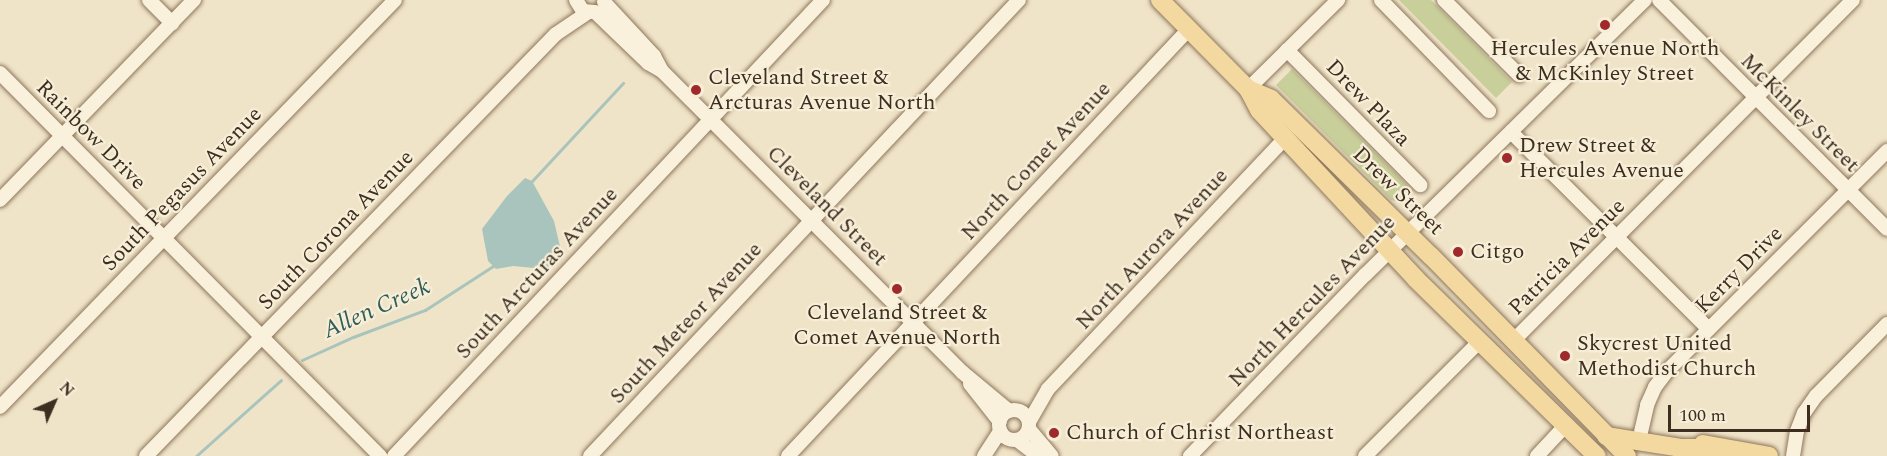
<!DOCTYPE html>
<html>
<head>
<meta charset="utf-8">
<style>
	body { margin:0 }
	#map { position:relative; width:1887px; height:456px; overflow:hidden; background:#f0e4c8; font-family:Spectral,serif }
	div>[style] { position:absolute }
	.green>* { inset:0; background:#c9cf9b }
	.water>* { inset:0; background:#a9c4bc }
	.stream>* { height:3px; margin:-1.5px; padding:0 1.5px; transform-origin:1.5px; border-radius:1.5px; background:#a9c4bc }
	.roads { filter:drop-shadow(0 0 2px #8d765c) drop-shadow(0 0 2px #8d765c) }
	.minor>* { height:14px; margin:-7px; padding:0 7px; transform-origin:7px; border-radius:7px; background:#faf1dc }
	.minor>.ring { margin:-7px; padding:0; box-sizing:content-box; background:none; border:14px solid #faf1dc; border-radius:50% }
	.major>* { height:18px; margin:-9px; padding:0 9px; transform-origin:9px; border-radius:9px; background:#f3d9a0 }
	.dots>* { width:16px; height:16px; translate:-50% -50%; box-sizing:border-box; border:3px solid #f7eed8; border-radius:50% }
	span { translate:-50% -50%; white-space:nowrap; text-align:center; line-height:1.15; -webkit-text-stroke:4.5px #f7eed8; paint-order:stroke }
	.poi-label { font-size:22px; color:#3d2e20 }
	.left { translate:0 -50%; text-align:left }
	.street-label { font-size:22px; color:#3d2e20 }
	.water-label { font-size:24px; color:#2f5d5a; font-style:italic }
	.north { position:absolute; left:24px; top:372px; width:60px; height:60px; -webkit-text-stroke:4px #f7eed8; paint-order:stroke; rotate:45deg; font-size:16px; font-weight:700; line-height:24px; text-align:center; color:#3d2e20 }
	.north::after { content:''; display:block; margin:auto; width:21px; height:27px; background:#3d2e20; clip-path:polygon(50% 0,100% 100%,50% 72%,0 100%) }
	.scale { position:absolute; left:1668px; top:405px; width:142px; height:27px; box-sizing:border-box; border:3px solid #3d2e20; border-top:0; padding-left:8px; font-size:18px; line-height:21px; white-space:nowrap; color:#3d2e20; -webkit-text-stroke:4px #f7eed8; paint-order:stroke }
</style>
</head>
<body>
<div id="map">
	<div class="green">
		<div style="clip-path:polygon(1399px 0,1431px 0,1512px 82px,1496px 98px)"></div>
		<div style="clip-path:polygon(1292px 69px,1413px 191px,1403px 203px,1391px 200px,1276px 85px)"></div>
	</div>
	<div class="water">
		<div style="clip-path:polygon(525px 178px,532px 181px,554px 221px,562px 255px,556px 263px,545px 269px,513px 266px,496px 269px,488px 261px,482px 229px,507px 196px)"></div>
	</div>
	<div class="stream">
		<div style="left:532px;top:181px;width:134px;rotate:-47.1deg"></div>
		<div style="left:302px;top:360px;width:56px;rotate:-24.3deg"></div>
		<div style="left:353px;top:337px;width:77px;rotate:-20.6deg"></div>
		<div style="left:425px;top:310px;width:81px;rotate:-32.9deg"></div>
		<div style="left:196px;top:456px;width:114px;rotate:-41.8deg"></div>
	</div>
	<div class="roads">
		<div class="minor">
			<div style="left:149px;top:0;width:33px;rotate:45deg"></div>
			<div style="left:576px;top:0;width:13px;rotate:58deg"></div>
			<div style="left:583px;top:11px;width:11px;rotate:5deg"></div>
			<div style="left:1381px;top:0;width:155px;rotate:45.8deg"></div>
			<div style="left:1444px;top:0;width:106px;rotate:45deg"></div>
			<div style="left:1659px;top:0;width:323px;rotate:45.1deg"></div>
			<div style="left:604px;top:2px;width:74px;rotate:47.2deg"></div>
			<div style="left:654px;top:56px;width:17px;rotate:62deg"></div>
			<div style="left:662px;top:71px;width:68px;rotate:45deg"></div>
			<div style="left:710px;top:119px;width:357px;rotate:45.1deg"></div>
			<div style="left:962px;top:372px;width:61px;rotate:39.7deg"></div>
			<div style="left:595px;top:12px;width:74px;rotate:43.9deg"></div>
			<div style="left:648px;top:63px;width:16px;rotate:30deg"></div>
			<div style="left:1287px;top:50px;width:190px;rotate:45.4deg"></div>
			<div style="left:0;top:73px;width:540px;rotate:45.23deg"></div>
			<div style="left:1248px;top:89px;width:127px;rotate:-44.7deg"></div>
			<div style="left:1511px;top:132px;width:279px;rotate:44.9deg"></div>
			<div style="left:0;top:200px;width:279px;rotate:-45.9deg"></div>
			<div style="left:1514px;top:340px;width:480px;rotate:-45.1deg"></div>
			<div style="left:970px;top:384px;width:48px;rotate:51.7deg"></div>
			<div style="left:0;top:407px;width:567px;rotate:-45.86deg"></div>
			<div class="ring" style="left:999px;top:410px;width:16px;height:16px"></div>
			<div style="left:1029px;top:422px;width:38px;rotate:-60deg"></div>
			<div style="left:1048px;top:389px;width:347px;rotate:-46.6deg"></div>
			<div style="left:1029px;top:429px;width:35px;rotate:50deg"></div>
			<div style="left:1641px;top:432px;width:28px;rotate:-77deg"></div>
			<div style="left:1647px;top:405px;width:20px;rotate:-66deg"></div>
			<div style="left:1655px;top:387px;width:21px;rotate:-53deg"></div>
			<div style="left:1668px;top:370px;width:310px;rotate:-45deg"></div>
			<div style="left:1017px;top:440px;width:26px;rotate:37deg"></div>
			<div style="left:146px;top:456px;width:588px;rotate:-45.83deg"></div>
			<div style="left:556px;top:34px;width:37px;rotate:-34deg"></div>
			<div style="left:394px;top:456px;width:626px;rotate:-46.75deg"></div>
			<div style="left:590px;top:456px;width:626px;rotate:-46.75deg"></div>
			<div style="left:788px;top:456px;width:586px;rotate:-46.8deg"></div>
			<div style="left:984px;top:456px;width:30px;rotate:-57deg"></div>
			<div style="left:1190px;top:456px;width:253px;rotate:-46deg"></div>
			<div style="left:1366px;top:274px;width:391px;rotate:-44.5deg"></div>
			<div style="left:1365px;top:456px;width:161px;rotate:-45deg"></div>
			<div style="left:1537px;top:456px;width:41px;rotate:-47deg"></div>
			<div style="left:1793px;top:456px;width:25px;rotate:-81deg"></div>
			<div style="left:1797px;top:431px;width:19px;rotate:-69deg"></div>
			<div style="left:1804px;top:413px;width:21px;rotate:-55deg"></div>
			<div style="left:1816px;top:396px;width:101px;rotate:-45.4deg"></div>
		</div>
		<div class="major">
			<div style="left:1160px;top:0;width:125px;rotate:45.3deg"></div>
			<div style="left:1248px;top:89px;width:24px;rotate:62deg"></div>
			<div style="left:1259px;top:110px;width:231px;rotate:47.1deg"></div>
			<div style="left:1416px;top:279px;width:253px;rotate:44.4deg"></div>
			<div style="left:1248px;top:89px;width:25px;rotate:23deg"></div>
			<div style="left:1271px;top:99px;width:224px;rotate:44.5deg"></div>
			<div style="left:1431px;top:256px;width:280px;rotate:45.6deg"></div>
			<div style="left:1606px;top:436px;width:77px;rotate:9deg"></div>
			<div style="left:1682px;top:448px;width:32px"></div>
			<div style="left:1703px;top:444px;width:67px;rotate:10.3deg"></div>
		</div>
	</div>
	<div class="dots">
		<div style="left:1605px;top:25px;background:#9e2a2b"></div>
		<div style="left:696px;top:90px;background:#9e2a2b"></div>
		<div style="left:1507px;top:158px;background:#9e2a2b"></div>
		<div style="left:1458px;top:252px;background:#9e2a2b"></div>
		<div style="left:897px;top:289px;background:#9e2a2b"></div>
		<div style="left:1565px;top:356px;background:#9e2a2b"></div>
		<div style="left:1054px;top:433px;background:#9e2a2b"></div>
	</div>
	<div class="poi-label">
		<span style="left:1605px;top:61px">Hercules Avenue North<br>&amp; McKinley Street</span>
		<span class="left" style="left:708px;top:90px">Cleveland Street &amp;<br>Arcturas Avenue North</span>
		<span class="left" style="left:1519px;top:158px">Drew Street &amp;<br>Hercules Avenue</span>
		<span class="left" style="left:1470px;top:252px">Citgo</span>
		<span style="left:897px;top:325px">Cleveland Street &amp;<br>Comet Avenue North</span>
		<span class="left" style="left:1577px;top:356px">Skycrest United<br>Methodist Church</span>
		<span class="left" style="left:1066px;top:433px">Church of Christ Northeast</span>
	</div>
	<div class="street-label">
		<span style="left:1368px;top:103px;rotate:46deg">Drew Plaza</span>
		<span style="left:1800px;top:113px;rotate:45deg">McKinley Street</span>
		<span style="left:91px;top:135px;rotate:45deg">Rainbow Drive</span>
		<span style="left:1036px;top:161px;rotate:-47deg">North Comet Avenue</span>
		<span style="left:182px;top:189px;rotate:-46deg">South Pegasus Avenue</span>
		<span style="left:1398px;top:191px;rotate:44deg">Drew Street</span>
		<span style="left:827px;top:206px;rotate:45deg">Cleveland Street</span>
		<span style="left:336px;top:230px;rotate:-46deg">South Corona Avenue</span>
		<span style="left:1152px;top:249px;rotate:-47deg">North Aurora Avenue</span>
		<span style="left:1567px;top:257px;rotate:-45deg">Patricia Avenue</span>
		<span style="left:1739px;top:270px;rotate:-45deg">Kerry Drive</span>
		<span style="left:537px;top:273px;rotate:-47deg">South Arcturas Avenue</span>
		<span style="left:1312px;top:301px;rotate:-46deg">North Hercules Avenue</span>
		<span style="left:686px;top:323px;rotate:-47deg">South Meteor Avenue</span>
	</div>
	<div class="water-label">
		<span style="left:377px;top:309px;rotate:-24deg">Allen Creek</span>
	</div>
	<div class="north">N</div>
	<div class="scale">100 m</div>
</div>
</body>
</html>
